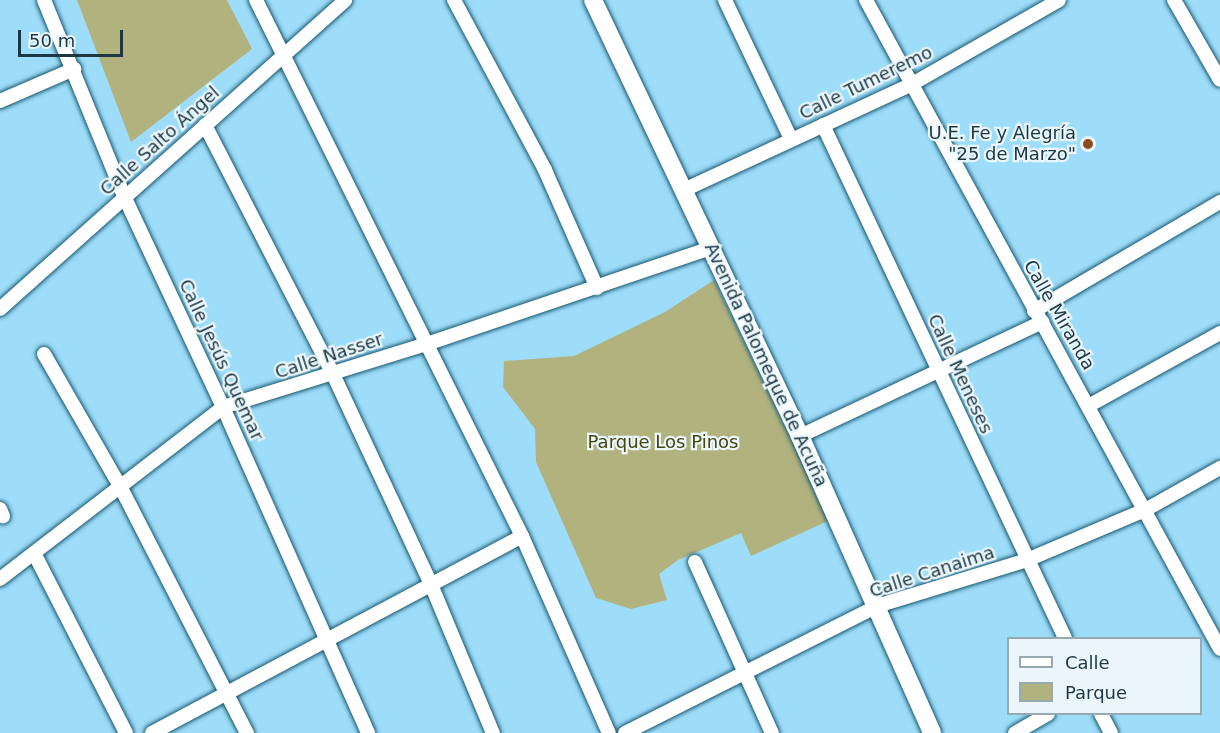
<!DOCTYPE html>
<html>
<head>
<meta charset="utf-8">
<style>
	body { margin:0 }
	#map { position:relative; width:1220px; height:733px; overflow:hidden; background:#9eddf9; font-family:"DejaVu Sans",sans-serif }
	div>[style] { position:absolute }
	.green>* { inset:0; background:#b2b27e }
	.roads { filter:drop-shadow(0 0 2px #165770) drop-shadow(0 0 2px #165770) }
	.street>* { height:14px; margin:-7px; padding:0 7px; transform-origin:7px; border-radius:7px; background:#fff }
	.secondary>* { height:18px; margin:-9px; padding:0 9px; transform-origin:9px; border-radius:9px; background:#fff }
	.dots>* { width:16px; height:16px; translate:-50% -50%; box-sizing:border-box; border:3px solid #eaf6fb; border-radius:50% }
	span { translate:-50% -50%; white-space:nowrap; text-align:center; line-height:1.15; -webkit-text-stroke:4.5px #eaf6fb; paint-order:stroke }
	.street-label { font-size:18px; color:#1e3843 }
	.poi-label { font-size:18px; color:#1e3843 }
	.right { translate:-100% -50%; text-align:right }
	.park-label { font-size:18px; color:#47460e }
	.legend { position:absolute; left:1007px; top:637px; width:195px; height:78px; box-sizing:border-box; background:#eaf6fb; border:2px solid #98aab1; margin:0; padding:8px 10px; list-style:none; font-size:18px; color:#1e3843 }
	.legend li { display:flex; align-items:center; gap:12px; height:30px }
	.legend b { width:30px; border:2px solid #98aab1 }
	.scale { position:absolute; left:18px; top:30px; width:105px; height:27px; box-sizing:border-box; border:3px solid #1e3843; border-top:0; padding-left:8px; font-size:18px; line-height:21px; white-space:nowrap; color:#1e3843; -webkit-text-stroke:4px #eaf6fb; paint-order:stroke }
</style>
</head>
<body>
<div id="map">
	<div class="green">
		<div style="clip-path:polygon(77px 0,227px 0,252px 49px,131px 142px)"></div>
		<div style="clip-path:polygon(714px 280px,830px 520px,751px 556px,741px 533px,678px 560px,659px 574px,667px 600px,631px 609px,596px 598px,536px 462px,535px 429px,503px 387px,504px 361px,574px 356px,665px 312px)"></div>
	</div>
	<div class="roads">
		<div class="street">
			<div style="left:44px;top:0;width:214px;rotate:67.8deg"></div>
			<div style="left:125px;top:198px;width:231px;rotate:64.9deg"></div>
			<div style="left:223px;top:407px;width:357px;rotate:66deg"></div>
			<div style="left:256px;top:0;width:598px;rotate:63.61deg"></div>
			<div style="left:522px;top:536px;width:215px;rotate:66.2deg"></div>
			<div style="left:454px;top:0;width:193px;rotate:61.8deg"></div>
			<div style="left:545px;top:170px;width:129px;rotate:66.2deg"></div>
			<div style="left:725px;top:0;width:154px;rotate:64.6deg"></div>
			<div style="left:866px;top:0;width:739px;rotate:61.39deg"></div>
			<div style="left:1174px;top:0;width:92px;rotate:60.1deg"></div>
			<div style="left:0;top:101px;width:81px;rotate:-23.4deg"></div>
			<div style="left:205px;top:125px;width:280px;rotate:62.8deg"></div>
			<div style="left:333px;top:374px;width:230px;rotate:65deg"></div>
			<div style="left:430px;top:582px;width:164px;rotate:67.4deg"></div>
			<div style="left:823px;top:125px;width:567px;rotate:64.75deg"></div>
			<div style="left:684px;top:190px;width:251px;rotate:-24.9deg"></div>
			<div style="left:912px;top:84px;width:169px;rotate:-29.7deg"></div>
			<div style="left:0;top:309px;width:463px;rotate:-41.8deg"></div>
			<div style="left:1034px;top:311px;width:216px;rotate:-30.4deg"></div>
			<div style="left:44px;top:354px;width:155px;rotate:60.1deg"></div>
			<div style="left:121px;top:488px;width:276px;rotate:62.8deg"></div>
			<div style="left:1090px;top:405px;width:149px;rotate:-29deg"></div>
			<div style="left:800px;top:436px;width:268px;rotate:-25.2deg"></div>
			<div style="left:0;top:509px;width:8px;rotate:67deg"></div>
			<div style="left:34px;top:553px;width:202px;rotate:62.9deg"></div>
			<div style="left:695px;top:562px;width:188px;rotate:65.8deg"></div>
			<div style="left:0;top:579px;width:282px;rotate:-37.6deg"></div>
			<div style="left:223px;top:407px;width:214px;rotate:-17.2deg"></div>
			<div style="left:427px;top:344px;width:300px;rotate:-18.7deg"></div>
			<div style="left:1101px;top:714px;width:21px;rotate:62deg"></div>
			<div style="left:152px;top:733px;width:419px;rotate:-28deg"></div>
			<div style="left:625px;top:733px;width:282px;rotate:-26.7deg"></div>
			<div style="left:877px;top:606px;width:157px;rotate:-17deg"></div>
			<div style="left:1027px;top:560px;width:130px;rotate:-23deg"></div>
			<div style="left:1147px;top:509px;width:84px;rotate:-29.3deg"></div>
			<div style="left:1015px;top:733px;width:38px;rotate:-30deg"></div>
		</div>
		<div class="secondary">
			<div style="left:593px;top:0;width:483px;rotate:64.6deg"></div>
			<div style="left:800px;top:436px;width:325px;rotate:66deg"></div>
		</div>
	</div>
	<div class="dots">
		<div style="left:1088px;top:144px;background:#904a22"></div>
	</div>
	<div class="street-label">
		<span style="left:866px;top:83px;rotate:-26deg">Calle Tumeremo</span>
		<span style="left:160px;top:141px;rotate:-42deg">Calle Salto Ángel</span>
		<span style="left:1059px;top:315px;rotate:60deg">Calle Miranda</span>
		<span style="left:329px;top:356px;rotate:-18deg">Calle Nasser</span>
		<span style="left:221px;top:360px;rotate:65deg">Calle Jesús Quemar</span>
		<span style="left:766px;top:365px;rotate:65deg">Avenida Palomeque de Acuña</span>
		<span style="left:960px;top:374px;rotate:65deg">Calle Meneses</span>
		<span style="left:932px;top:572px;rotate:-18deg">Calle Canaima</span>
	</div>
	<div class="poi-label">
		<span class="right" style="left:1076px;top:144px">U.E. Fe y Alegría<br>"25 de Marzo"</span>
	</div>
	<div class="park-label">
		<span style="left:663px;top:442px">Parque Los Pinos</span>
	</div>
	<ul class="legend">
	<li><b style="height:8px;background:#fff"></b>Calle</li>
	<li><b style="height:16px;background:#b2b27e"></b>Parque</li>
	</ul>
	<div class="scale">50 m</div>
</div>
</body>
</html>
